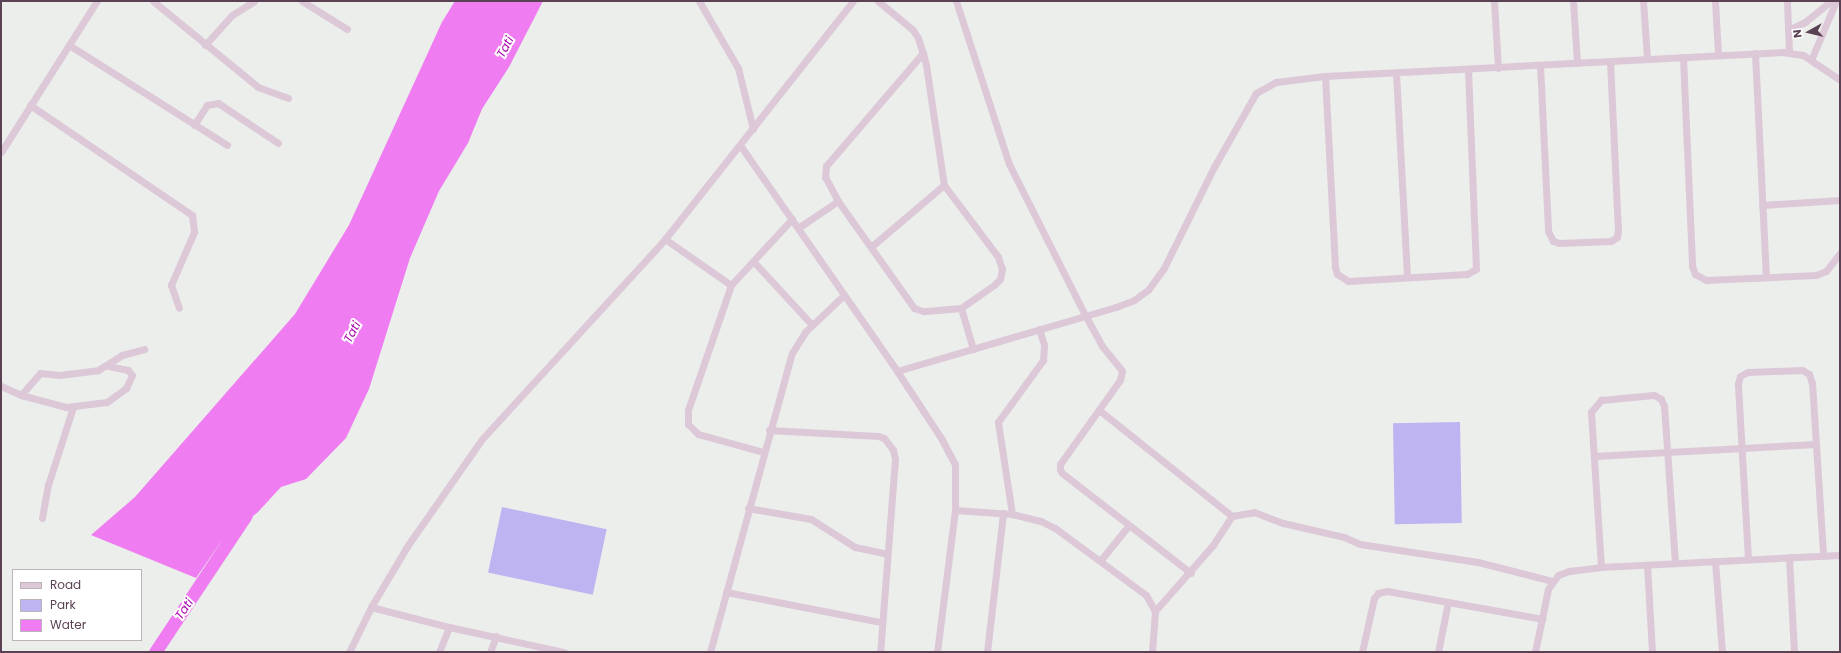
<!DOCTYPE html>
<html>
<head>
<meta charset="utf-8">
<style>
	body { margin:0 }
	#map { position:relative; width:1841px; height:653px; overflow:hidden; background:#ebeeeb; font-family:Poppins,sans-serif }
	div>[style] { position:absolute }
	.green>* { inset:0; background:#bdb4f1; transform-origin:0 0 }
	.water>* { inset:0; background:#ef7df1 }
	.river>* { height:13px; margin:-6.5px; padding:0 6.5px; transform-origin:6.5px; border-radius:6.5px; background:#ef7df1 }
	.minor>* { height:7px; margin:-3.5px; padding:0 3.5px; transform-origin:3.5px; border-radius:3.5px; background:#ddc8d8 }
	span { translate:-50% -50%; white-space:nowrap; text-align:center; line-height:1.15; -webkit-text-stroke:4px #fff; paint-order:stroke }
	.water-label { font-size:12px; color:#a902ad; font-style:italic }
	.frame { position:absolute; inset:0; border:2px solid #5a4254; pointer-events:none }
	.legend { position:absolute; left:12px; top:569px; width:130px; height:72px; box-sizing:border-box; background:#fff; border:1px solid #bdb3bb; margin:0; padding:5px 7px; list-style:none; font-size:12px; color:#5a4254 }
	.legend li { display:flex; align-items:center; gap:8px; height:20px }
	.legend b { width:20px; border:1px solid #bdb3bb }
	.north { position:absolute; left:1789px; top:12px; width:40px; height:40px; -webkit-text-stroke:3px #fff; paint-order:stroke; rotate:262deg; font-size:11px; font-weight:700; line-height:16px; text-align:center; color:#5a4254 }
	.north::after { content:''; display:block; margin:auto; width:14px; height:18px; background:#5a4254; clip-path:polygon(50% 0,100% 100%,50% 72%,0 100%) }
</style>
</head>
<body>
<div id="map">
	<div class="green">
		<div style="left:1460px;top:422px;width:101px;height:67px;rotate:89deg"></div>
		<div style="left:502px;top:507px;width:107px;height:67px;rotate:12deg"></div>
	</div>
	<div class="water">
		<div style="clip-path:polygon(455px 1px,543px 1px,509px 67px,482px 109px,468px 143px,439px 191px,410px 258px,369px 389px,346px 438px,306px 479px,281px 487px,258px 512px,221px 542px,196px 578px,91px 535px,135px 497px,295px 314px,349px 225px,442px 22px)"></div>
	</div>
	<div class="river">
		<div style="left:155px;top:652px;width:164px;rotate:-56.4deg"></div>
	</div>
	<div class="minor">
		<div style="left:153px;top:1px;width:136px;rotate:39.3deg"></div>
		<div style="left:258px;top:87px;width:32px;rotate:20deg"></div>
		<div style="left:302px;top:1px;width:53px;rotate:31.9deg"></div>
		<div style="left:699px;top:1px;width:78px;rotate:59.8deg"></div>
		<div style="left:738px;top:68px;width:63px;rotate:76.2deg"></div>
		<div style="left:878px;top:1px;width:45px;rotate:39.6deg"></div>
		<div style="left:913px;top:30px;width:9px;rotate:58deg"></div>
		<div style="left:918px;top:38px;width:16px;rotate:72deg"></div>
		<div style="left:923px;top:53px;width:12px;rotate:76deg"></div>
		<div style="left:926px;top:65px;width:121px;rotate:81.5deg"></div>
		<div style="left:944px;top:185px;width:90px;rotate:53.1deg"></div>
		<div style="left:998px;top:257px;width:13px;rotate:72deg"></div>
		<div style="left:1002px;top:269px;width:10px;rotate:101deg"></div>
		<div style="left:1000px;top:279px;width:8px;rotate:135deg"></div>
		<div style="left:994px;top:285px;width:40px;rotate:145.1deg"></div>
		<div style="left:961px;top:308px;width:38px;rotate:175deg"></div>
		<div style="left:923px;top:311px;width:9px;rotate:-162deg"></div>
		<div style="left:914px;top:308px;width:131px;rotate:-125.4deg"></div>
		<div style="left:838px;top:201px;width:27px;rotate:-118deg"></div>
		<div style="left:825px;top:177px;width:11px;rotate:-85deg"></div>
		<div style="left:826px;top:166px;width:149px;rotate:-49.4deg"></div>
		<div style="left:956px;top:1px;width:171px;rotate:72deg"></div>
		<div style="left:1009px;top:164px;width:169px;rotate:63.3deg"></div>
		<div style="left:1085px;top:315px;width:35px;rotate:61deg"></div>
		<div style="left:1102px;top:346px;width:32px;rotate:51deg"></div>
		<div style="left:1122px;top:371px;width:9px;rotate:103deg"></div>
		<div style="left:1120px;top:380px;width:103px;rotate:125.5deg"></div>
		<div style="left:1060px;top:464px;width:5px;rotate:90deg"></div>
		<div style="left:1060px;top:469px;width:4px;rotate:63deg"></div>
		<div style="left:1062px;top:473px;width:163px;rotate:37.8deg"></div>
		<div style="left:1494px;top:1px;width:67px;rotate:86.6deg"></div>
		<div style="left:1573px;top:1px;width:62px;rotate:86.3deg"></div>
		<div style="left:1643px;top:1px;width:57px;rotate:86deg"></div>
		<div style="left:1715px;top:1px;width:54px;rotate:86.8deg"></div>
		<div style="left:1787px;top:1px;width:51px;rotate:87.8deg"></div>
		<div style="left:1788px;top:30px;width:19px;rotate:-25deg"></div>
		<div style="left:1805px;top:22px;width:33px;rotate:-39deg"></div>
		<div style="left:69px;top:45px;width:187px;rotate:32.3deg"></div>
		<div style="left:205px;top:45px;width:40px;rotate:-48deg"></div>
		<div style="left:232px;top:15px;width:26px;rotate:-32deg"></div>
		<div style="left:1755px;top:53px;width:223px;rotate:87.2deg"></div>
		<div style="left:1683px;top:57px;width:209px;rotate:87.5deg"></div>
		<div style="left:1692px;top:266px;width:9px;rotate:69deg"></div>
		<div style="left:1695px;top:274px;width:13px;rotate:29deg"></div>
		<div style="left:1706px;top:280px;width:110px;rotate:-2.6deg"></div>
		<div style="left:1816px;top:275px;width:11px;rotate:-22deg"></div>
		<div style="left:1826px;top:271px;width:23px;rotate:-52deg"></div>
		<div style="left:1811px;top:60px;width:64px;rotate:-67deg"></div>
		<div style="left:1540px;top:65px;width:166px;rotate:87.2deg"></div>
		<div style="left:1548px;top:231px;width:11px;rotate:63deg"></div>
		<div style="left:1553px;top:241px;width:6px;rotate:18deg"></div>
		<div style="left:1559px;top:243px;width:52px;rotate:-2.2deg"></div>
		<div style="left:1611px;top:241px;width:7px;rotate:-34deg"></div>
		<div style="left:1617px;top:237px;width:6px;rotate:-81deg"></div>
		<div style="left:1618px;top:231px;width:170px;rotate:-92.7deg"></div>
		<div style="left:1396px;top:73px;width:204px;rotate:86.9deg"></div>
		<div style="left:1325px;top:76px;width:191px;rotate:87deg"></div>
		<div style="left:1335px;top:267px;width:7px;rotate:74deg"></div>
		<div style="left:1337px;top:274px;width:13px;rotate:32deg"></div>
		<div style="left:1348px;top:281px;width:119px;rotate:-3.4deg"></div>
		<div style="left:1467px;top:274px;width:10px;rotate:-29deg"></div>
		<div style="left:1476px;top:269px;width:199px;rotate:-92.3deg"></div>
		<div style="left:30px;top:105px;width:196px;rotate:34.2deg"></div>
		<div style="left:192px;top:215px;width:17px;rotate:83deg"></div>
		<div style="left:194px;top:232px;width:58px;rotate:113.5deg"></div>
		<div style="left:171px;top:285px;width:24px;rotate:71deg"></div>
		<div style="left:194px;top:125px;width:24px;rotate:-57deg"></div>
		<div style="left:207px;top:105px;width:11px;rotate:-10deg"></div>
		<div style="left:218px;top:103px;width:72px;rotate:33.7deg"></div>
		<div style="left:740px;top:145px;width:275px;rotate:55.2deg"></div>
		<div style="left:897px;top:371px;width:80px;rotate:56.7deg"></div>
		<div style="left:941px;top:438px;width:30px;rotate:62deg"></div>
		<div style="left:955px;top:464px;width:46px;rotate:90deg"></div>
		<div style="left:955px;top:510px;width:143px;rotate:97.2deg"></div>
		<div style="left:1px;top:152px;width:179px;rotate:-57.6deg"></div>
		<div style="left:1762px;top:205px;width:78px;rotate:-3.7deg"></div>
		<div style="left:798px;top:228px;width:48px;rotate:-34deg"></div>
		<div style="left:665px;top:239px;width:80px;rotate:34.9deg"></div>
		<div style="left:872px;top:246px;width:94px;rotate:-40.3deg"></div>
		<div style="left:753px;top:261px;width:87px;rotate:47.3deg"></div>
		<div style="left:961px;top:308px;width:43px;rotate:73.7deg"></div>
		<div style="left:897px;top:371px;width:228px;rotate:-16.3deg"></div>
		<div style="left:1116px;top:307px;width:19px;rotate:-21deg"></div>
		<div style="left:1134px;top:300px;width:17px;rotate:-36deg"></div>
		<div style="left:1148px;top:290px;width:27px;rotate:-54deg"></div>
		<div style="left:1164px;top:268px;width:113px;rotate:-63.7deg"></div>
		<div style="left:1214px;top:167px;width:85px;rotate:-60.4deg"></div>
		<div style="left:1256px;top:93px;width:23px;rotate:-29deg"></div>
		<div style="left:1276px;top:82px;width:49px;rotate:-7deg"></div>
		<div style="left:1325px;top:76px;width:458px;rotate:-3deg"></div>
		<div style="left:1782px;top:52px;width:21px;rotate:8deg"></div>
		<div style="left:1803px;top:55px;width:45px;rotate:34deg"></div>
		<div style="left:1px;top:386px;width:22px;rotate:24deg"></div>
		<div style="left:21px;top:395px;width:47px;rotate:14.9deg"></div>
		<div style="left:66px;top:407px;width:41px;rotate:-7deg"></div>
		<div style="left:107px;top:402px;width:24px;rotate:-36deg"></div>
		<div style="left:126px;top:388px;width:14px;rotate:-65deg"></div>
		<div style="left:132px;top:375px;width:6px;rotate:-129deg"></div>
		<div style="left:128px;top:370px;width:20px;rotate:-169deg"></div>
		<div style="left:21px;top:395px;width:29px;rotate:-49deg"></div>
		<div style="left:40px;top:373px;width:19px;rotate:6deg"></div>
		<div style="left:59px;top:375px;width:39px;rotate:-7deg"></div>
		<div style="left:98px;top:370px;width:28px;rotate:-32deg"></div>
		<div style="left:122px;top:355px;width:23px;rotate:-15deg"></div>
		<div style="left:1099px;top:410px;width:170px;rotate:38.6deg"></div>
		<div style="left:769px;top:430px;width:109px;rotate:3.2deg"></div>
		<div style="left:878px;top:436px;width:6px;rotate:18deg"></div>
		<div style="left:884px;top:438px;width:15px;rotate:53deg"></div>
		<div style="left:893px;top:450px;width:9px;rotate:77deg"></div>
		<div style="left:895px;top:459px;width:194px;rotate:94.4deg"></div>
		<div style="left:763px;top:452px;width:67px;rotate:-164.5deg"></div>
		<div style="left:698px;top:434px;width:14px;rotate:-135deg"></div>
		<div style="left:688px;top:424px;width:14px;rotate:-90deg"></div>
		<div style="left:688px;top:410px;width:132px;rotate:-71deg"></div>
		<div style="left:731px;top:285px;width:90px;rotate:-47.3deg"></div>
		<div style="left:1594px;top:456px;width:222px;rotate:-3.1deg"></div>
		<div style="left:748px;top:508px;width:64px;rotate:9.9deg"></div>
		<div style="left:811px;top:519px;width:52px;rotate:32.5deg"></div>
		<div style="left:855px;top:547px;width:33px;rotate:12deg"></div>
		<div style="left:955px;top:510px;width:57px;rotate:4deg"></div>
		<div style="left:1012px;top:514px;width:30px;rotate:14deg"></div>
		<div style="left:1041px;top:521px;width:16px;rotate:27deg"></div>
		<div style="left:1055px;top:528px;width:113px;rotate:36.4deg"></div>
		<div style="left:1146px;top:595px;width:18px;rotate:61deg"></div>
		<div style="left:1155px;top:611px;width:41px;rotate:94.2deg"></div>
		<div style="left:1012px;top:514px;width:93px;rotate:-98.7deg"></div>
		<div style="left:998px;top:422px;width:77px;rotate:-54deg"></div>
		<div style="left:1043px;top:360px;width:15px;rotate:-86deg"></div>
		<div style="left:1044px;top:345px;width:17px;rotate:-107deg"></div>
		<div style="left:42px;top:518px;width:34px;rotate:-80deg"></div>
		<div style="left:48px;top:485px;width:82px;rotate:-72.2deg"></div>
		<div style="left:1789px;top:557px;width:95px;rotate:87deg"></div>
		<div style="left:1748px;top:559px;width:175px;rotate:-93.3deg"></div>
		<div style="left:1738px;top:384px;width:8px;rotate:-76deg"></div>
		<div style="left:1740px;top:376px;width:9px;rotate:-27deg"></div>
		<div style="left:1748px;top:372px;width:54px;rotate:-2.1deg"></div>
		<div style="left:1802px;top:370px;width:8px;rotate:30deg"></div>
		<div style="left:1809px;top:374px;width:9px;rotate:72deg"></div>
		<div style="left:1812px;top:383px;width:172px;rotate:86.3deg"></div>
		<div style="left:1100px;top:561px;width:46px;rotate:-51.1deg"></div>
		<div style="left:1715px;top:561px;width:91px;rotate:85.6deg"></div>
		<div style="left:1647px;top:565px;width:87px;rotate:86.7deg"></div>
		<div style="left:1601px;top:567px;width:155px;rotate:-93.7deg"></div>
		<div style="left:1591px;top:412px;width:16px;rotate:-50deg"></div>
		<div style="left:1601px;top:400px;width:53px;rotate:-5.4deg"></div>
		<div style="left:1654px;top:395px;width:8px;rotate:30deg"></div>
		<div style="left:1661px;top:399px;width:8px;rotate:67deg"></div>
		<div style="left:1664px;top:406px;width:157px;rotate:86deg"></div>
		<div style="left:726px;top:592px;width:158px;rotate:11deg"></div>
		<div style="left:371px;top:607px;width:81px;rotate:14.4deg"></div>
		<div style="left:449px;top:627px;width:118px;rotate:12.3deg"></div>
		<div style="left:1155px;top:611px;width:88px;rotate:-48.7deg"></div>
		<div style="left:1213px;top:545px;width:35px;rotate:-57deg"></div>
		<div style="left:1232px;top:516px;width:22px;rotate:-10deg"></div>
		<div style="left:1254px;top:512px;width:31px;rotate:21deg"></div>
		<div style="left:1283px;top:523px;width:63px;rotate:12.9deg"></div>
		<div style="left:1344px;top:537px;width:17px;rotate:24deg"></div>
		<div style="left:1360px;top:544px;width:119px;rotate:8.7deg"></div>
		<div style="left:1478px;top:562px;width:76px;rotate:14.4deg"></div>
		<div style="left:349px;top:652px;width:50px;rotate:-63.9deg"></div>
		<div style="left:371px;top:607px;width:72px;rotate:-59.2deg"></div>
		<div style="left:408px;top:545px;width:129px;rotate:-55.1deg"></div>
		<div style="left:482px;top:439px;width:271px;rotate:-47.5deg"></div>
		<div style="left:665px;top:239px;width:303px;rotate:-51.7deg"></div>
		<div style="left:439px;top:652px;width:27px;rotate:-68deg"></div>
		<div style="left:490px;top:652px;width:17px;rotate:-69deg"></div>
		<div style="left:710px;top:652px;width:310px;rotate:-74.7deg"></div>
		<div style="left:792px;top:353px;width:25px;rotate:-58deg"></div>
		<div style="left:805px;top:332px;width:54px;rotate:-43.5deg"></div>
		<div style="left:987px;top:652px;width:140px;rotate:-83.4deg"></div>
		<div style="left:1362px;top:652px;width:55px;rotate:-77.5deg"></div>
		<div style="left:1374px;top:598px;width:6px;rotate:-51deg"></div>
		<div style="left:1378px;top:593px;width:9px;rotate:-13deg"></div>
		<div style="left:1387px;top:591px;width:158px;rotate:10.2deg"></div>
		<div style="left:1438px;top:652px;width:51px;rotate:-78.7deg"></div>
		<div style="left:1535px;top:652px;width:64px;rotate:-78.3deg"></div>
		<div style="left:1548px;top:589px;width:17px;rotate:-54deg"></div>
		<div style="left:1558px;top:575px;width:12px;rotate:-20deg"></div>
		<div style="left:1569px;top:571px;width:32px;rotate:-7deg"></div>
		<div style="left:1601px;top:567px;width:239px;rotate:-2.9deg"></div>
	</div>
	<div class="water-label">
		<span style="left:505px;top:47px;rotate:-62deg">Tati</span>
		<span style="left:352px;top:332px;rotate:-62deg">Tati</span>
		<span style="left:184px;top:609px;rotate:-56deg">Tati</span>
	</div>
	<div class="frame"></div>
	<ul class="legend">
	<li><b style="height:5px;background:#ddc8d8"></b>Road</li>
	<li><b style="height:11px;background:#bdb4f1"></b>Park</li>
	<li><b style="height:11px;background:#ef7df1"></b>Water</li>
	</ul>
	<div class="north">N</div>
</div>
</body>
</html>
